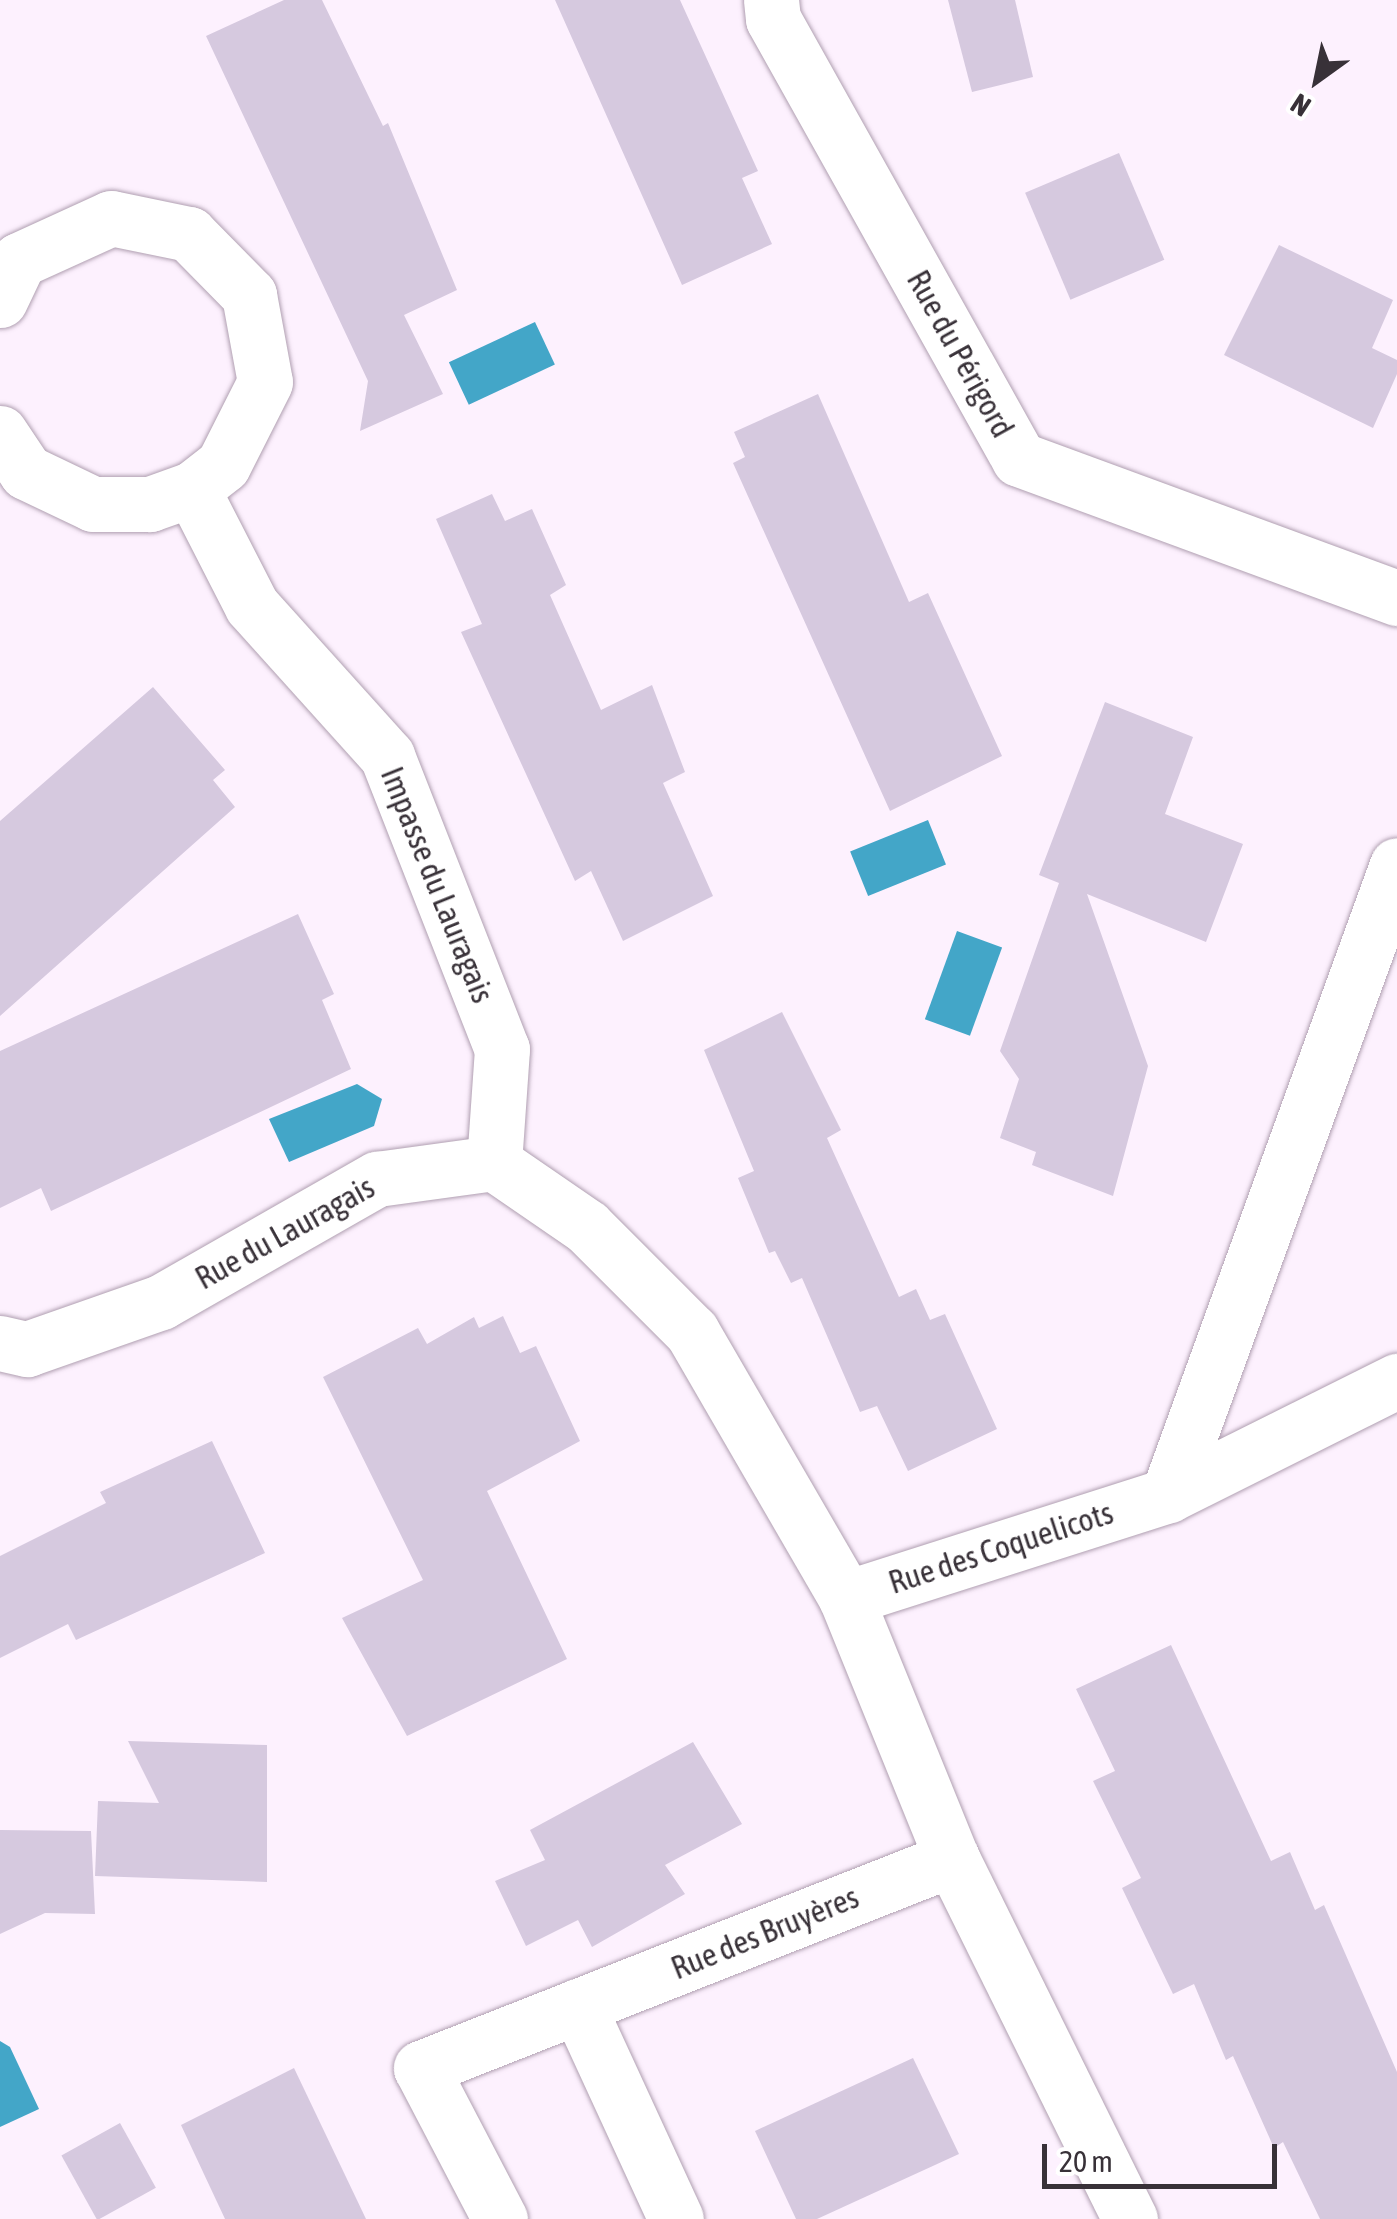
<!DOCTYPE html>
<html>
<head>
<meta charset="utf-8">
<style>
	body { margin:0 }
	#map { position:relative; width:1397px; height:2219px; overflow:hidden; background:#fdf1fe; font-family:"Asap Condensed",sans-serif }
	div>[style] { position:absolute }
	.water>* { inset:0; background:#43a6c8; transform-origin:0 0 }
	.building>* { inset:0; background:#d6c9df; transform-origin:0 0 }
	.roads { filter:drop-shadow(0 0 2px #b09fb1) drop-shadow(0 0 2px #b09fb1) }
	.street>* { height:55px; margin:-27.5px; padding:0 27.5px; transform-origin:27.5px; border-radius:27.5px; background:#fff }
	span { translate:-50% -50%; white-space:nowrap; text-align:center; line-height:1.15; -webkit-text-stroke:8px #fff; paint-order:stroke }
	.street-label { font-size:32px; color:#383138 }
	.north { position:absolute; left:1267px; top:30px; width:100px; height:100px; -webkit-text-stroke:8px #fff; paint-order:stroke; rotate:213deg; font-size:28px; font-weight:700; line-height:40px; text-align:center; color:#383138 }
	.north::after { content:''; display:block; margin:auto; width:35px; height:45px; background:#383138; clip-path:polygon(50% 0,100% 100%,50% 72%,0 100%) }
	.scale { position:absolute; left:1042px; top:2144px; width:235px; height:45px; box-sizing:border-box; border:5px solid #383138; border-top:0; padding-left:12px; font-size:30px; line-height:35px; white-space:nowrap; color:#383138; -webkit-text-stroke:8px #fff; paint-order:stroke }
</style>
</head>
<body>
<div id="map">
	<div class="water">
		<div style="left:535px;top:322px;width:47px;height:95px;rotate:65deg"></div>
		<div style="left:928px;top:820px;width:48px;height:84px;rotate:68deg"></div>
		<div style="left:957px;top:931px;width:48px;height:94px;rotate:20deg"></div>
		<div style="clip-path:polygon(357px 1084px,382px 1099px,374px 1126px,289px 1162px,269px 1119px)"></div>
		<div style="clip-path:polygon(0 2041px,10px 2047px,39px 2109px,0 2127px)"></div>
	</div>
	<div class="building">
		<div style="clip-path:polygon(284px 0,322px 0,383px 126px,388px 123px,457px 290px,404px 315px,443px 394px,360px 431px,368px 381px,206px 36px)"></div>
		<div style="clip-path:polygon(555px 0,680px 0,758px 171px,742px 178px,772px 244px,682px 285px)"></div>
		<div style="clip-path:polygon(948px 0,1015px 0,1033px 77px,972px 92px)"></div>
		<div style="left:1119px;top:153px;width:116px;height:102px;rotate:67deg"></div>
		<div style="clip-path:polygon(1279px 245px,1393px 300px,1372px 348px,1397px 360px,1397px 374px,1373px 428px,1224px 355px)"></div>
		<div style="clip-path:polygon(818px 394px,909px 602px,928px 593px,1002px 756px,890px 811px,733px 463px,745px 457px,734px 432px)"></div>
		<div style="clip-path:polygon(492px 494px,505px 521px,532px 509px,566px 585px,550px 595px,601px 710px,652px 685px,685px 772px,663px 783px,713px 896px,623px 941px,591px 871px,575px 881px,461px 632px,482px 624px,436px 519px)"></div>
		<div style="clip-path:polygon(153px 687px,225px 770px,213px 780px,235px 807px,0 1016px,0 821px)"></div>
		<div style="clip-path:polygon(1105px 702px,1193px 737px,1165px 814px,1243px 844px,1206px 942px,1087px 894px,1148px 1066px,1113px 1196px,1032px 1165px,1036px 1152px,1000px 1138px,1019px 1079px,1000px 1051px,1059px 883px,1039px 875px)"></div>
		<div style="clip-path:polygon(298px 914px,334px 994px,322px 1000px,351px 1069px,51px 1211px,41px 1188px,0 1208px,0 1051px)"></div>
		<div style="clip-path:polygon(782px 1012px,841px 1130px,827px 1138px,899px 1297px,916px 1289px,930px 1320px,945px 1314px,997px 1429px,908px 1471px,877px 1406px,860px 1412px,802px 1278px,791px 1283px,775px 1251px,769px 1253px,738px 1178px,754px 1171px,704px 1050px)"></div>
		<div style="clip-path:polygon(503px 1316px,520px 1353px,536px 1346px,580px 1441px,487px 1491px,567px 1659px,407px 1736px,342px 1618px,423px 1580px,323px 1377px,418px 1328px,427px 1344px,474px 1317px,479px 1328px)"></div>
		<div style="clip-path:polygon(212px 1441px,265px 1553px,76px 1640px,68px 1624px,0 1658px,0 1556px,106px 1503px,100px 1492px)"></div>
		<div style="clip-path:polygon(1171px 1645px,1271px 1861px,1290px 1852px,1315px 1910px,1324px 1905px,1397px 2072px,1397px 2219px,1320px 2219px,1283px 2142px,1274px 2148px,1233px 2056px,1226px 2060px,1194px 1984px,1173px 1994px,1122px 1888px,1141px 1878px,1093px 1781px,1115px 1771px,1076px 1689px)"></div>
		<div style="clip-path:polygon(128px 1741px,267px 1745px,267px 1882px,95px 1876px,98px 1801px,159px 1803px)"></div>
		<div style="clip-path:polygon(693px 1742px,742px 1824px,665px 1865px,685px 1894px,592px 1947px,578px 1920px,526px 1946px,495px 1881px,545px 1860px,530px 1830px)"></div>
		<div style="clip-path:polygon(0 1830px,91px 1831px,95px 1914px,45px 1913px,0 1934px)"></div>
		<div style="clip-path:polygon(913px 2058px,959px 2154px,817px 2219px,796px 2219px,755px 2131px)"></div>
		<div style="clip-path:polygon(294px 2068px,366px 2219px,225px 2219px,181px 2125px)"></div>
		<div style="left:120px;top:2123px;width:74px;height:67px;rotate:61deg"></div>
	</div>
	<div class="roads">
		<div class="street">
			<div style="left:771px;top:0;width:19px;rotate:84deg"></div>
			<div style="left:773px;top:19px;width:504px;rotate:60.79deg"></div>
			<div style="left:1019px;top:459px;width:403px;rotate:20.2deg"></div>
			<div style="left:0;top:300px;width:44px;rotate:-64.6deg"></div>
			<div style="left:19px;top:260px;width:101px;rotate:-24.5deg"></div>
			<div style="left:111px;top:218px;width:80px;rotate:11.6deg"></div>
			<div style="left:189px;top:234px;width:86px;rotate:45.5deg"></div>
			<div style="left:249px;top:295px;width:88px;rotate:79.6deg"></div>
			<div style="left:265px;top:382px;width:93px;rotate:116.8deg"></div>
			<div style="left:223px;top:465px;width:39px;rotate:142deg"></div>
			<div style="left:192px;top:489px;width:45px;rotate:160.3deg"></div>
			<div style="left:150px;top:504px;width:57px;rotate:180deg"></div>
			<div style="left:93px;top:504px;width:74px;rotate:-154.5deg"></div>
			<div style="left:26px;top:472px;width:47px;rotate:-123.7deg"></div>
			<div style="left:192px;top:489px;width:131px;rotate:62.9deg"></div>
			<div style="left:252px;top:606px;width:202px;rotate:48deg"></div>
			<div style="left:387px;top:756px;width:315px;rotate:68.6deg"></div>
			<div style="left:502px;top:1049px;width:114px;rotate:94deg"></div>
			<div style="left:0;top:1343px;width:28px;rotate:13deg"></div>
			<div style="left:27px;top:1349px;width:142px;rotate:-19.3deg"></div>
			<div style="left:161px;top:1302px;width:249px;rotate:-29.7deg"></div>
			<div style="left:377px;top:1179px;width:118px;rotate:-7.8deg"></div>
			<div style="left:494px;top:1163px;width:113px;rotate:34.5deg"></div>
			<div style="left:587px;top:1227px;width:148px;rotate:45deg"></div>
			<div style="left:692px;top:1332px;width:307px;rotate:59.9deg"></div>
			<div style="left:1168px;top:1495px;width:256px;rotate:-26.5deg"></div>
			<div style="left:578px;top:2006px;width:234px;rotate:65.3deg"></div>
			<div style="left:500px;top:2219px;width:170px;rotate:-117.6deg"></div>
			<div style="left:421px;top:2068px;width:571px;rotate:-21.48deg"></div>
			<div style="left:1130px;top:2219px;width:402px;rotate:-116.3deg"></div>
			<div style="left:952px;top:1859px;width:282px;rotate:-112.1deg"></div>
			<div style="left:846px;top:1598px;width:338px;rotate:-17.7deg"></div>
			<div style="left:1168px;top:1495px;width:670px;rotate:-70.02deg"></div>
		</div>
	</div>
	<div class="street-label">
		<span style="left:960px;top:354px;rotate:61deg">Rue du Périgord</span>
		<span style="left:437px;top:885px;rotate:68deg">Impasse du Lauragais</span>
		<span style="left:285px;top:1233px;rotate:-29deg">Rue du Lauragais</span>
		<span style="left:1001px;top:1548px;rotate:-18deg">Rue des Coquelicots</span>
		<span style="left:765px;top:1933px;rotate:-22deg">Rue des Bruyères</span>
	</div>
	<div class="north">N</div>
	<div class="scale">20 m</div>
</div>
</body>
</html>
